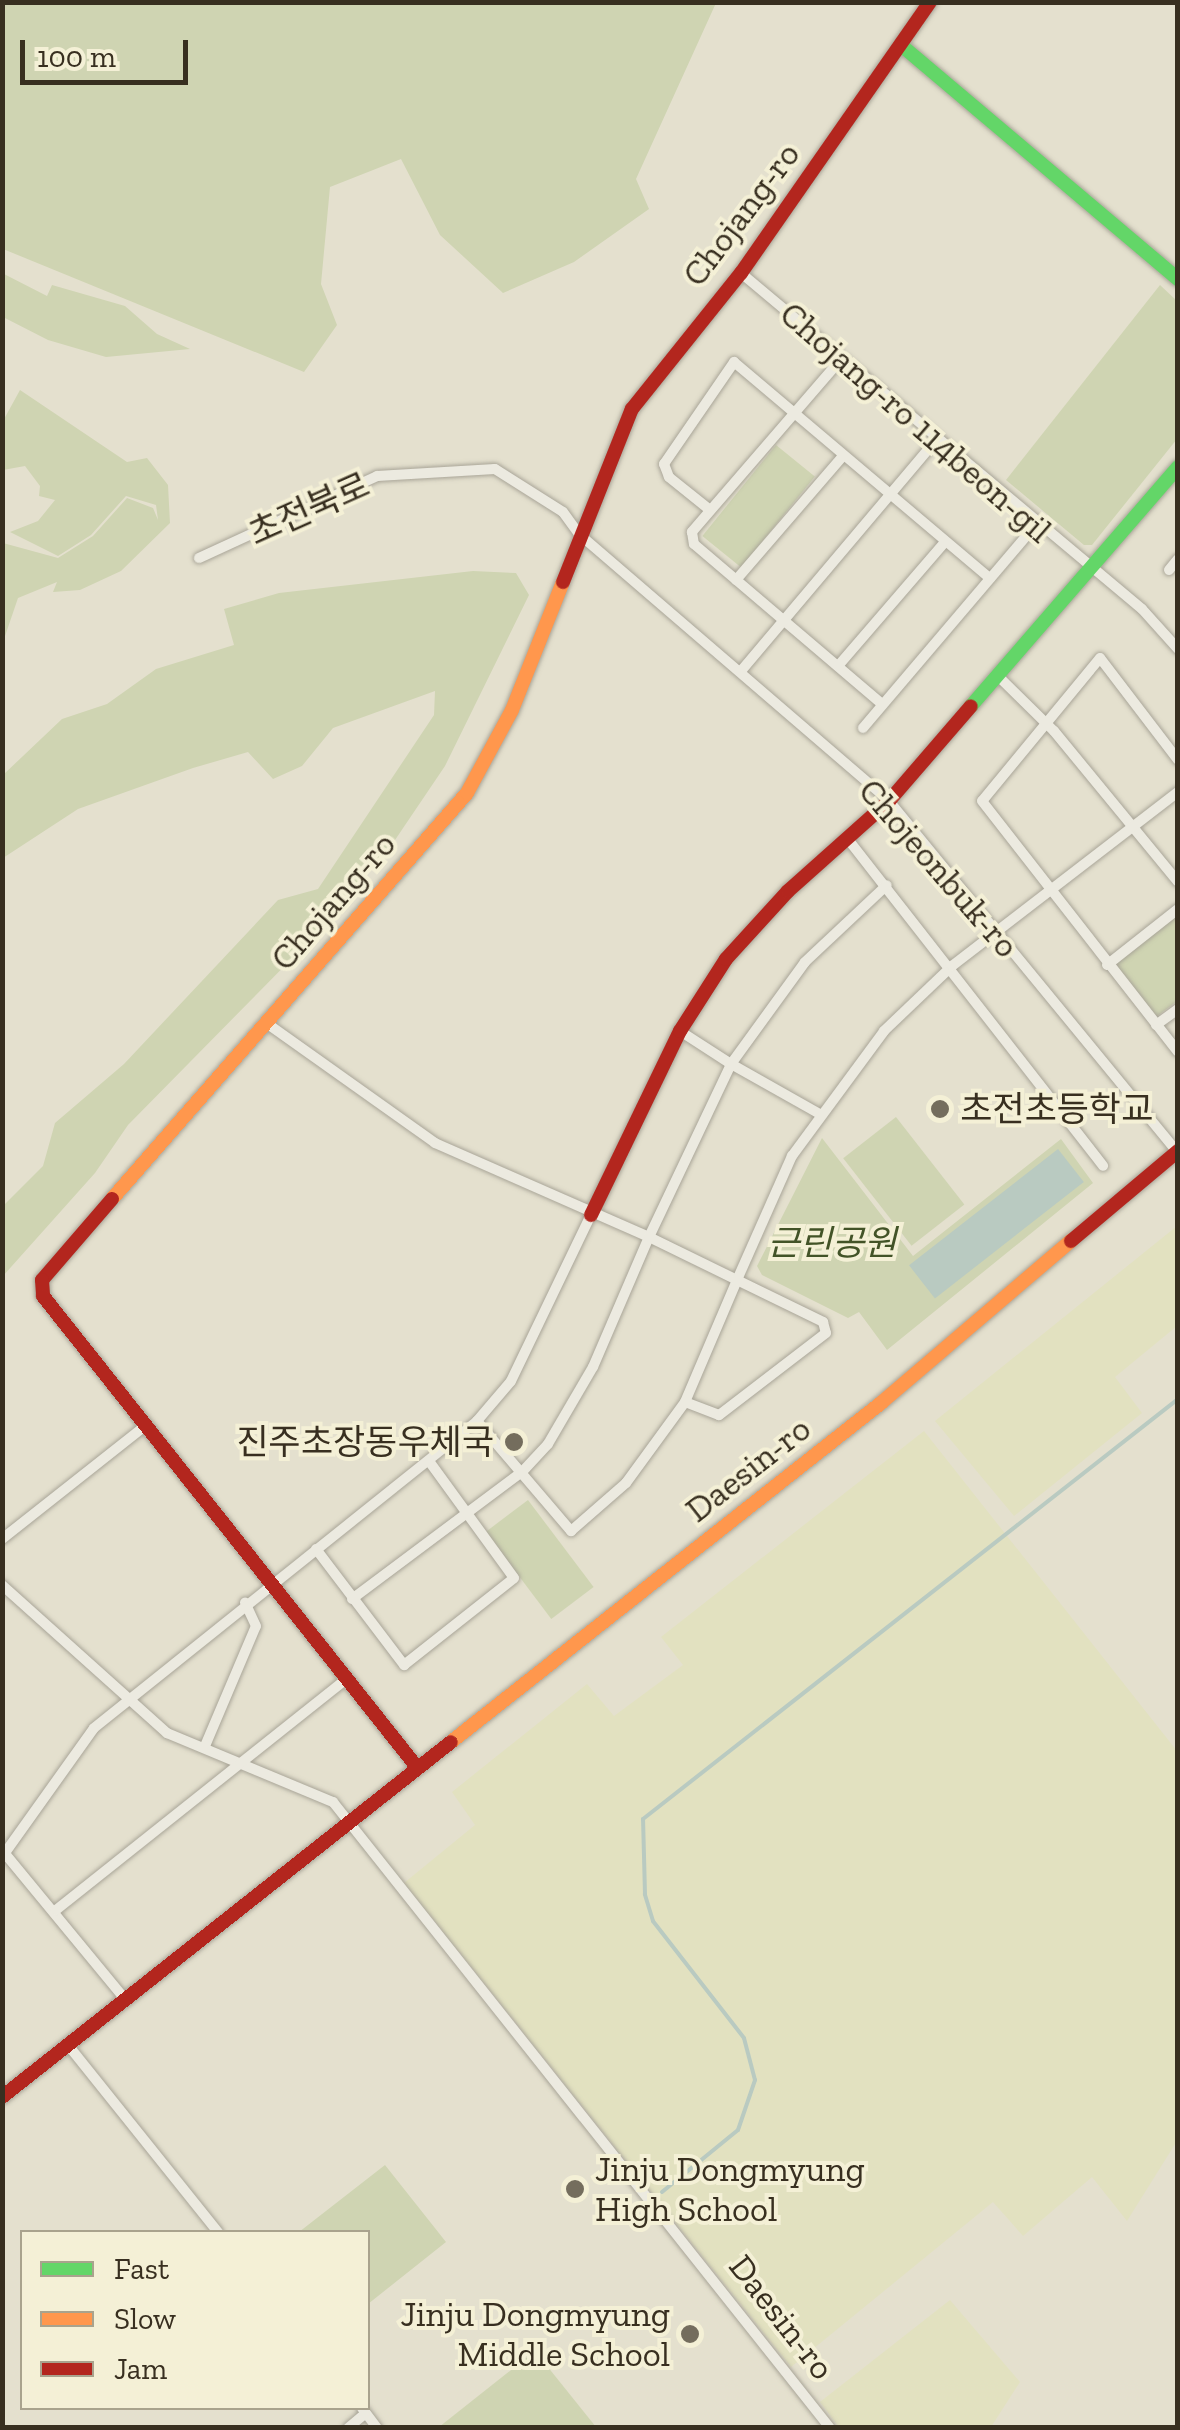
<!DOCTYPE html>
<html>
<head>
<meta charset="utf-8">
<style>
	body { margin:0 }
	#map { position:relative; width:1180px; height:2430px; overflow:hidden; background:#e4e0ce; font-family:"Zilla Slab","Noto Sans KR",serif }
	div>[style] { position:absolute }
	.farmland>* { inset:0; background:#e2e1c0 }
	.green>* { inset:0; background:#cfd4b2; transform-origin:0 0 }
	.water>* { inset:0; background:#b9cac1; transform-origin:0 0 }
	.stream>* { height:4px; margin:-2px; padding:0 2px; transform-origin:2px; border-radius:2px; background:#b9cac1 }
	.roads { filter:drop-shadow(0 0 2px #a9a598) drop-shadow(0 0 2px #a9a598) }
	.street>* { height:10px; margin:-5px; padding:0 5px; transform-origin:5px; border-radius:5px; background:#eceae0 }
	.fast>* { height:14px; margin:-7px; padding:0 7px; transform-origin:7px; border-radius:7px; background:#63d668 }
	.slow>* { height:14px; margin:-7px; padding:0 7px; transform-origin:7px; border-radius:7px; background:#ff974d }
	.jam>* { height:14px; margin:-7px; padding:0 7px; transform-origin:7px; border-radius:7px; background:#b3261e }
	.dots>* { width:28px; height:28px; translate:-50% -50%; box-sizing:border-box; border:5px solid #f4f0d6; border-radius:50% }
	span { translate:-50% -50%; white-space:nowrap; text-align:center; line-height:1.15; -webkit-text-stroke:8px #f4f0d6; paint-order:stroke }
	.street-label { font-size:35px; color:#382f20 }
	.poi-label { font-size:35px; color:#382f20 }
	.left { translate:0 -50%; text-align:left }
	.right { translate:-100% -50%; text-align:right }
	.park-label { font-size:35px; color:#425327; font-style:italic }
	.frame { position:absolute; inset:0; border:5px solid #382f20; pointer-events:none }
	.legend { position:absolute; left:20px; top:2230px; width:350px; height:180px; box-sizing:border-box; background:#f4f0d6; border:2px solid #a9a38d; margin:0; padding:12px 18px; list-style:none; font-size:30px; color:#382f20 }
	.legend li { display:flex; align-items:center; gap:20px; height:50px }
	.legend b { width:50px; border:2px solid #a9a38d }
	.scale { position:absolute; left:20px; top:40px; width:168px; height:45px; box-sizing:border-box; border:5px solid #382f20; border-top:0; padding-left:12px; font-size:30px; line-height:35px; white-space:nowrap; color:#382f20; -webkit-text-stroke:8px #f4f0d6; paint-order:stroke }
</style>
</head>
<body>
<div id="map">
	<div class="farmland">
		<div style="clip-path:polygon(1177px 1226px,1177px 1326px,1115px 1377px,1142px 1413px,1014px 1516px,935px 1421px)"></div>
		<div style="clip-path:polygon(924px 1431px,1177px 1751px,1177px 2141px,1127px 2221px,1092px 2177px,1023px 2236px,993px 2202px,791px 2367px,404px 1883px,475px 1825px,452px 1792px,587px 1684px,614px 1716px,683px 1665px,661px 1637px)"></div>
		<div style="clip-path:polygon(950px 2300px,1020px 2382px,991px 2427px,839px 2427px,820px 2402px)"></div>
	</div>
	<div class="green">
		<div style="clip-path:polygon(2px 3px,3px 2px,716px 3px,636px 179px,649px 209px,574px 262px,503px 293px,440px 235px,401px 159px,330px 187px,321px 284px,337px 325px,304px 372px,3px 249px)"></div>
		<div style="clip-path:polygon(2px 273px,47px 296px,52px 285px,125px 306px,157px 334px,190px 349px,106px 357px,48px 340px,3px 317px)"></div>
		<div style="clip-path:polygon(1160px 285px,1177px 301px,1177px 439px,1092px 545px,1084px 545px,1006px 480px)"></div>
		<div style="clip-path:polygon(20px 390px,127px 462px,147px 458px,168px 485px,170px 523px,121px 571px,80px 590px,53px 592px,57px 582px,18px 598px,3px 642px,3px 543px,58px 558px,93px 536px,127px 498px,153px 508px,158px 520px,156px 505px,126px 496px,91px 535px,58px 556px,10px 532px,38px 521px,55px 500px,39px 496px,40px 486px,25px 466px,3px 470px,3px 421px)"></div>
		<div style="left:776px;top:445px;width:50px;height:117px;rotate:39deg"></div>
		<div style="clip-path:polygon(473px 571px,516px 573px,529px 595px,445px 766px,395px 840px,314px 936px,128px 1125px,95px 1173px,3px 1276px,3px 1206px,43px 1166px,55px 1123px,124px 1064px,278px 900px,318px 889px,434px 715px,435px 691px,333px 728px,302px 766px,273px 779px,248px 752px,193px 768px,78px 809px,3px 858px,3px 775px,62px 719px,107px 704px,156px 669px,234px 645px,224px 609px,279px 593px)"></div>
		<div style="clip-path:polygon(1177px 915px,1177px 1001px,1156px 1017px,1115px 965px)"></div>
		<div style="left:896px;top:1117px;width:111px;height:67px;rotate:52deg"></div>
		<div style="clip-path:polygon(822px 1138px,913px 1256px,1061px 1139px,1093px 1183px,887px 1350px,859px 1312px,848px 1318px,762px 1275px,757px 1266px)"></div>
		<div style="left:528px;top:1500px;width:109px;height:53px;rotate:53deg"></div>
		<div style="clip-path:polygon(385px 2165px,446px 2242px,368px 2304px,368px 2232px,299px 2232px)"></div>
		<div style="clip-path:polygon(535px 2351px,596px 2427px,439px 2427px)"></div>
	</div>
	<div class="water">
		<div style="left:1058px;top:1149px;width:42px;height:189px;rotate:52deg"></div>
	</div>
	<div class="stream">
		<div style="left:662px;top:2192px;width:98px;rotate:-39.2deg"></div>
		<div style="left:738px;top:2130px;width:53px;rotate:-71.2deg"></div>
		<div style="left:755px;top:2080px;width:43px;rotate:-104.7deg"></div>
		<div style="left:744px;top:2038px;width:148px;rotate:-127.9deg"></div>
		<div style="left:653px;top:1921px;width:28px;rotate:-107deg"></div>
		<div style="left:645px;top:1894px;width:75px;rotate:-91.5deg"></div>
		<div style="left:643px;top:1819px;width:680px;rotate:-38.13deg"></div>
	</div>
	<div class="roads">
		<div class="street">
			<div style="left:741px;top:273px;width:523px;rotate:39.96deg"></div>
			<div style="left:1142px;top:609px;width:54px;rotate:48deg"></div>
			<div style="left:842px;top:358px;width:230px;rotate:130.8deg"></div>
			<div style="left:692px;top:532px;width:12px;rotate:81deg"></div>
			<div style="left:694px;top:544px;width:247px;rotate:40.4deg"></div>
			<div style="left:710px;top:510px;width:53px;rotate:-141.2deg"></div>
			<div style="left:669px;top:477px;width:14px;rotate:-111deg"></div>
			<div style="left:664px;top:464px;width:124px;rotate:-55.5deg"></div>
			<div style="left:734px;top:362px;width:335px;rotate:40.2deg"></div>
			<div style="left:199px;top:558px;width:196px;rotate:-24.7deg"></div>
			<div style="left:377px;top:476px;width:118px;rotate:-3.4deg"></div>
			<div style="left:495px;top:469px;width:80px;rotate:32.3deg"></div>
			<div style="left:563px;top:512px;width:27px;rotate:54deg"></div>
			<div style="left:579px;top:534px;width:409px;rotate:40.7deg"></div>
			<div style="left:889px;top:801px;width:455px;rotate:50.6deg"></div>
			<div style="left:1169px;top:570px;width:14px;rotate:-51deg"></div>
			<div style="left:736px;top:580px;width:164px;rotate:-49.2deg"></div>
			<div style="left:838px;top:666px;width:164px;rotate:-49.2deg"></div>
			<div style="left:741px;top:671px;width:302px;rotate:-49.8deg"></div>
			<div style="left:999px;top:677px;width:77px;rotate:44.5deg"></div>
			<div style="left:1054px;top:731px;width:195px;rotate:50.6deg"></div>
			<div style="left:863px;top:728px;width:267px;rotate:-49.6deg"></div>
			<div style="left:1178px;top:760px;width:128px;rotate:-127.4deg"></div>
			<div style="left:1100px;top:658px;width:185px;rotate:129.5deg"></div>
			<div style="left:982px;top:801px;width:318px;rotate:52deg"></div>
			<div style="left:847px;top:838px;width:416px;rotate:52deg"></div>
			<div style="left:1107px;top:965px;width:90px;rotate:-38.3deg"></div>
			<div style="left:265px;top:1022px;width:209px;rotate:35.4deg"></div>
			<div style="left:435px;top:1143px;width:234px;rotate:23.7deg"></div>
			<div style="left:649px;top:1237px;width:191px;rotate:-64.6deg"></div>
			<div style="left:731px;top:1064px;width:61px;rotate:-147.1deg"></div>
			<div style="left:1156px;top:1025px;width:27px;rotate:-36deg"></div>
			<div style="left:818px;top:1113px;width:100px;rotate:-150.6deg"></div>
			<div style="left:731px;top:1064px;width:126px;rotate:-54deg"></div>
			<div style="left:805px;top:962px;width:112px;rotate:-43.2deg"></div>
			<div style="left:737px;top:1280px;width:96px;rotate:26deg"></div>
			<div style="left:823px;top:1322px;width:11px;rotate:75deg"></div>
			<div style="left:826px;top:1333px;width:135px;rotate:142.5deg"></div>
			<div style="left:719px;top:1415px;width:36px;rotate:-159deg"></div>
			<div style="left:685px;top:1402px;width:133px;rotate:-66.9deg"></div>
			<div style="left:477px;top:1421px;width:145px;rotate:49.5deg"></div>
			<div style="left:571px;top:1531px;width:73px;rotate:-41.1deg"></div>
			<div style="left:626px;top:1483px;width:100px;rotate:-53.9deg"></div>
			<div style="left:2px;top:1539px;width:182px;rotate:-38.3deg"></div>
			<div style="left:316px;top:1549px;width:146px;rotate:52.8deg"></div>
			<div style="left:404px;top:1665px;width:140px;rotate:-38.3deg"></div>
			<div style="left:514px;top:1578px;width:145px;rotate:-126deg"></div>
			<div style="left:2px;top:1585px;width:222px;rotate:41.9deg"></div>
			<div style="left:167px;top:1733px;width:180px;rotate:22.6deg"></div>
			<div style="left:333px;top:1802px;width:799px;rotate:51.55deg"></div>
			<div style="left:352px;top:1599px;width:212px;rotate:-36.8deg"></div>
			<div style="left:522px;top:1472px;width:38px;rotate:-47deg"></div>
			<div style="left:548px;top:1444px;width:89px;rotate:-59.7deg"></div>
			<div style="left:593px;top:1367px;width:142px;rotate:-66.7deg"></div>
			<div style="left:649px;top:1237px;width:98px;rotate:26deg"></div>
			<div style="left:737px;top:1280px;width:136px;rotate:-66.1deg"></div>
			<div style="left:792px;top:1156px;width:155px;rotate:-53.6deg"></div>
			<div style="left:884px;top:1031px;width:94px;rotate:-43.7deg"></div>
			<div style="left:952px;top:966px;width:285px;rotate:-37.6deg"></div>
			<div style="left:205px;top:1746px;width:130px;rotate:-67deg"></div>
			<div style="left:256px;top:1626px;width:26px;rotate:-115deg"></div>
			<div style="left:2px;top:1850px;width:193px;rotate:50.5deg"></div>
			<div style="left:2px;top:1857px;width:158px;rotate:-54.5deg"></div>
			<div style="left:94px;top:1728px;width:491px;rotate:-38.7deg"></div>
			<div style="left:477px;top:1421px;width:52px;rotate:-49.6deg"></div>
			<div style="left:511px;top:1381px;width:184px;rotate:-64.3deg"></div>
			<div style="left:56px;top:1910px;width:371px;rotate:-38.5deg"></div>
			<div style="left:68px;top:2045px;width:240px;rotate:51.3deg"></div>
			<div style="left:362px;top:2408px;width:25px;rotate:53deg"></div>
			<div style="left:348px;top:2428px;width:23px;rotate:-40deg"></div>
		</div>
		<div class="fast">
			<div style="left:901px;top:45px;width:363px;rotate:40.2deg"></div>
			<div style="left:971px;top:706px;width:316px;rotate:-49.1deg"></div>
		</div>
		<div class="slow">
			<div style="left:112px;top:1199px;width:539px;rotate:-48.83deg"></div>
			<div style="left:467px;top:793px;width:94px;rotate:-61.5deg"></div>
			<div style="left:512px;top:710px;width:138px;rotate:-68.3deg"></div>
			<div style="left:451px;top:1742px;width:548px;rotate:-38.25deg"></div>
			<div style="left:881px;top:1403px;width:250px;rotate:-40.5deg"></div>
		</div>
		<div class="jam">
			<div style="left:563px;top:582px;width:186px;rotate:-68.3deg"></div>
			<div style="left:632px;top:409px;width:174px;rotate:-51.3deg"></div>
			<div style="left:741px;top:273px;width:330px;rotate:-55.1deg"></div>
			<div style="left:112px;top:1199px;width:107px;rotate:130.8deg"></div>
			<div style="left:42px;top:1280px;width:16px;rotate:86deg"></div>
			<div style="left:43px;top:1296px;width:600px;rotate:51.56deg"></div>
			<div style="left:591px;top:1215px;width:204px;rotate:-64.2deg"></div>
			<div style="left:680px;top:1031px;width:85px;rotate:-57.4deg"></div>
			<div style="left:726px;top:959px;width:92px;rotate:-47.6deg"></div>
			<div style="left:788px;top:891px;width:135px;rotate:-41.7deg"></div>
			<div style="left:889px;top:801px;width:125px;rotate:-49.2deg"></div>
			<div style="left:1071px;top:1241px;width:140px;rotate:-40.1deg"></div>
			<div style="left:2px;top:2097px;width:572px;rotate:-38.33deg"></div>
		</div>
	</div>
	<div class="dots">
		<div style="left:940px;top:1109px;background:#746d5d"></div>
		<div style="left:514px;top:1442px;background:#746d5d"></div>
		<div style="left:575px;top:2189px;background:#746d5d"></div>
		<div style="left:690px;top:2334px;background:#746d5d"></div>
	</div>
	<div class="street-label">
		<span style="left:741px;top:214px;rotate:-53deg">Chojang-ro</span>
		<span style="left:916px;top:422px;rotate:41deg">Chojang-ro 114beon-gil</span>
		<span style="left:309px;top:509px;rotate:-24deg">초전북로</span>
		<span style="left:939px;top:868px;rotate:49deg">Chojeonbuk-ro</span>
		<span style="left:333px;top:901px;rotate:-49deg">Chojang-ro</span>
		<span style="left:748px;top:1469px;rotate:-38deg">Daesin-ro</span>
		<span style="left:782px;top:2317px;rotate:52deg">Daesin-ro</span>
	</div>
	<div class="poi-label">
		<span class="left" style="left:960px;top:1109px">초전초등학교</span>
		<span class="right" style="left:494px;top:1442px">진주초장동우체국</span>
		<span class="left" style="left:595px;top:2189px">Jinju Dongmyung<br>High School</span>
		<span class="right" style="left:670px;top:2334px">Jinju Dongmyung<br>Middle School</span>
	</div>
	<div class="park-label">
		<span style="left:832px;top:1243px">근린공원</span>
	</div>
	<div class="frame"></div>
	<ul class="legend">
	<li><b style="height:12px;background:#63d668"></b>Fast</li>
	<li><b style="height:12px;background:#ff974d"></b>Slow</li>
	<li><b style="height:12px;background:#b3261e"></b>Jam</li>
	</ul>
	<div class="scale">100 m</div>
</div>
</body>
</html>
